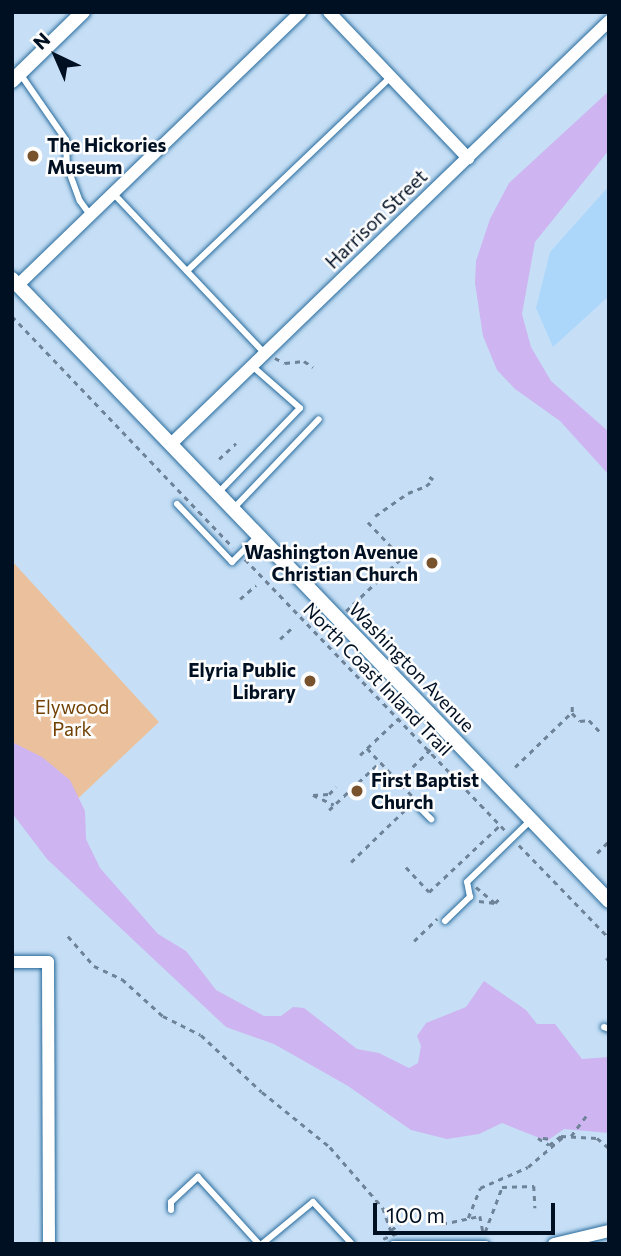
<!DOCTYPE html>
<html>
<head>
<meta charset="utf-8">
<style>
	body { margin:0 }
	#map { position:relative; width:621px; height:1256px; overflow:hidden; background:#c6dff6; font-family:Commissioner,sans-serif }
	div>[style] { position:absolute }
	.built>* { inset:0; background:#acd7fb }
	.green>* { inset:0; background:#eac19c }
	.water>* { inset:0; background:#ceb4f0 }
	.path>* { height:2.5px; margin-top:-1.25px; transform-origin:0; background:repeating-linear-gradient(90deg,#6e8398 0 5px,transparent 0 10px) }
	.roads { filter:drop-shadow(0 0 2px #286b9c) drop-shadow(0 0 2px #286b9c) }
	.service>* { height:6px; margin:-3px; padding:0 3px; transform-origin:3px; border-radius:3px; background:#fff }
	.minor>* { height:12px; margin:-6px; padding:0 6px; transform-origin:6px; border-radius:6px; background:#fff }
	.tertiary>* { height:14px; margin:-7px; padding:0 7px; transform-origin:7px; border-radius:7px; background:#fff }
	.dots>* { width:19px; height:19px; translate:-50% -50%; box-sizing:border-box; border:4px solid #fdfdfd; border-radius:50% }
	span { translate:-50% -50%; white-space:nowrap; text-align:center; line-height:1.15; -webkit-text-stroke:5px #fdfdfd; paint-order:stroke }
	.poi-label { font-size:19px; color:#001023; font-weight:700 }
	.left { translate:0 -50%; text-align:left }
	.right { translate:-100% -50%; text-align:right }
	.street-label { font-size:19px; color:#001023 }
	.park-label { font-size:19px; color:#714103 }
	.frame { position:absolute; inset:0; border:14px solid #001023; pointer-events:none }
	.north { position:absolute; left:21px; top:21px; width:70px; height:70px; -webkit-text-stroke:5px #fdfdfd; paint-order:stroke; rotate:316deg; font-size:19px; font-weight:700; line-height:28px; text-align:center; color:#001023 }
	.north::after { content:''; display:block; margin:auto; width:24px; height:32px; background:#001023; clip-path:polygon(50% 0,100% 100%,50% 72%,0 100%) }
	.scale { position:absolute; left:373px; top:1203px; width:182px; height:32px; box-sizing:border-box; border:4px solid #001023; border-top:0; padding-left:9px; font-size:21px; line-height:24px; white-space:nowrap; color:#001023; -webkit-text-stroke:5px #fdfdfd; paint-order:stroke }
</style>
</head>
<body>
<div id="map">
	<div class="built">
		<div style="clip-path:polygon(609px 186px,609px 296px,553px 347px,536px 308px,550px 252px)"></div>
	</div>
	<div class="green">
		<div style="clip-path:polygon(12px 561px,159px 722px,51px 824px,12px 780px)"></div>
	</div>
	<div class="water">
		<div style="clip-path:polygon(609px 91px,609px 150px,535px 242px,522px 314px,531px 347px,551px 381px,609px 432px,609px 475px,560px 421px,515px 389px,497px 370px,483px 336px,475px 283px,476px 261px,490px 219px,509px 183px)"></div>
		<div style="clip-path:polygon(12px 742px,42px 757px,70px 780px,85px 811px,86px 839px,100px 868px,158px 934px,186px 951px,216px 990px,264px 1016px,281px 1016px,293px 1007px,304px 1008px,357px 1049px,379px 1053px,409px 1068px,418px 1063px,421px 1046px,417px 1036px,426px 1023px,466px 1007px,484px 981px,526px 1010px,537px 1024px,555px 1024px,582px 1059px,609px 1057px,609px 1133px,564px 1129px,547px 1141px,502px 1123px,479px 1134px,447px 1139px,411px 1130px,348px 1086px,274px 1044px,226px 1027px,47px 859px,12px 813px)"></div>
	</div>
	<div class="path">
		<div style="left:12px;top:316px;width:320px;rotate:46.3deg"></div>
		<div style="left:275px;top:358px;width:11px;rotate:27deg"></div>
		<div style="left:285px;top:363px;width:19px;rotate:-6deg"></div>
		<div style="left:304px;top:361px;width:11px;rotate:34deg"></div>
		<div style="left:219px;top:459px;width:23px;rotate:-43deg"></div>
		<div style="left:375px;top:516px;width:40px;rotate:-34.9deg"></div>
		<div style="left:408px;top:493px;width:19px;rotate:-21deg"></div>
		<div style="left:426px;top:486px;width:9px;rotate:-41deg"></div>
		<div style="left:433px;top:480px;width:5px;rotate:-143deg"></div>
		<div style="left:368px;top:522px;width:50px;rotate:46.6deg"></div>
		<div style="left:245px;top:559px;width:378px;rotate:46.2deg"></div>
		<div style="left:240px;top:599px;width:21px;rotate:-41deg"></div>
		<div style="left:346px;top:611px;width:87px;rotate:-43.6deg"></div>
		<div style="left:280px;top:639px;width:19px;rotate:-43deg"></div>
		<div style="left:572px;top:713px;width:11px;rotate:45deg"></div>
		<div style="left:580px;top:721px;width:9px;rotate:-6deg"></div>
		<div style="left:589px;top:720px;width:19px;rotate:47deg"></div>
		<div style="left:367px;top:748px;width:71px;rotate:46.7deg"></div>
		<div style="left:360px;top:755px;width:52px;rotate:-43.5deg"></div>
		<div style="left:515px;top:767px;width:79px;rotate:-44deg"></div>
		<div style="left:572px;top:712px;width:7px;rotate:-90deg"></div>
		<div style="left:398px;top:781px;width:56px;rotate:-44.3deg"></div>
		<div style="left:313px;top:795px;width:16px;rotate:-4deg"></div>
		<div style="left:329px;top:794px;width:10px;rotate:-45deg"></div>
		<div style="left:313px;top:795px;width:23px;rotate:25deg"></div>
		<div style="left:329px;top:810px;width:70px;rotate:-43.3deg"></div>
		<div style="left:519px;top:845px;width:129px;rotate:45.9deg"></div>
		<div style="left:597px;top:853px;width:17px;rotate:-45deg"></div>
		<div style="left:351px;top:862px;width:83px;rotate:-44deg"></div>
		<div style="left:406px;top:867px;width:34px;rotate:47deg"></div>
		<div style="left:429px;top:892px;width:98px;rotate:-43.3deg"></div>
		<div style="left:476px;top:887px;width:25px;rotate:40deg"></div>
		<div style="left:495px;top:903px;width:7px;rotate:-45deg"></div>
		<div style="left:479px;top:901px;width:16px;rotate:7deg"></div>
		<div style="left:68px;top:936px;width:40px;rotate:49deg"></div>
		<div style="left:94px;top:966px;width:31px;rotate:25deg"></div>
		<div style="left:122px;top:979px;width:55px;rotate:42.1deg"></div>
		<div style="left:163px;top:1016px;width:42px;rotate:26.6deg"></div>
		<div style="left:201px;top:1035px;width:83px;rotate:43.1deg"></div>
		<div style="left:262px;top:1092px;width:87px;rotate:39deg"></div>
		<div style="left:330px;top:1147px;width:81px;rotate:49deg"></div>
		<div style="left:383px;top:1208px;width:28px;rotate:71deg"></div>
		<div style="left:414px;top:941px;width:32px;rotate:-44deg"></div>
		<div style="left:606px;top:960px;width:4px;rotate:-45deg"></div>
		<div style="left:571px;top:1136px;width:25px;rotate:-53deg"></div>
		<div style="left:548px;top:1139px;width:10px;rotate:-174deg"></div>
		<div style="left:538px;top:1138px;width:13px;rotate:32deg"></div>
		<div style="left:549px;top:1145px;width:15px;rotate:-37deg"></div>
		<div style="left:561px;top:1136px;width:36px;rotate:3deg"></div>
		<div style="left:597px;top:1138px;width:16px;rotate:40deg"></div>
		<div style="left:468px;top:1218px;width:32px;rotate:-68deg"></div>
		<div style="left:480px;top:1188px;width:52px;rotate:-23.6deg"></div>
		<div style="left:528px;top:1167px;width:48px;rotate:-40.7deg"></div>
		<div style="left:391px;top:1230px;width:19px;rotate:-35deg"></div>
		<div style="left:407px;top:1219px;width:35px;rotate:8deg"></div>
		<div style="left:442px;top:1224px;width:39px;rotate:-12deg"></div>
		<div style="left:480px;top:1216px;width:15px;rotate:79deg"></div>
		<div style="left:383px;top:1239px;width:15px;rotate:-23deg"></div>
		<div style="left:397px;top:1233px;width:88px;rotate:-0.7deg"></div>
		<div style="left:485px;top:1232px;width:48px;rotate:-69.3deg"></div>
		<div style="left:502px;top:1187px;width:32px;rotate:-2deg"></div>
		<div style="left:534px;top:1186px;width:22px;rotate:87deg"></div>
	</div>
	<div class="roads">
		<div class="service">
			<div style="left:21px;top:75px;width:79px;rotate:55.3deg"></div>
			<div style="left:66px;top:140px;width:26px;rotate:88deg"></div>
			<div style="left:67px;top:166px;width:37px;rotate:70deg"></div>
			<div style="left:80px;top:201px;width:17px;rotate:54deg"></div>
			<div style="left:113px;top:193px;width:221px;rotate:46.6deg"></div>
			<div style="left:187px;top:271px;width:282px;rotate:-43.6deg"></div>
			<div style="left:218px;top:493px;width:118px;rotate:-46deg"></div>
			<div style="left:300px;top:408px;width:64px;rotate:-138.8deg"></div>
			<div style="left:177px;top:504px;width:80px;rotate:46.5deg"></div>
			<div style="left:232px;top:562px;width:37px;rotate:-45deg"></div>
			<div style="left:233px;top:509px;width:124px;rotate:-46.3deg"></div>
			<div style="left:420px;top:808px;width:16px;rotate:45deg"></div>
			<div style="left:445px;top:921px;width:35px;rotate:-44deg"></div>
			<div style="left:470px;top:897px;width:15px;rotate:-101deg"></div>
			<div style="left:467px;top:882px;width:88px;rotate:-44.1deg"></div>
			<div style="left:604px;top:1027px;width:5px;rotate:22deg"></div>
			<div style="left:171px;top:1210px;width:8px;rotate:-90deg"></div>
			<div style="left:171px;top:1202px;width:37px;rotate:-43deg"></div>
			<div style="left:198px;top:1177px;width:91px;rotate:47.7deg"></div>
			<div style="left:262px;top:1244px;width:66px;rotate:-39.5deg"></div>
			<div style="left:313px;top:1202px;width:57px;rotate:47.1deg"></div>
			<div style="left:393px;top:1244px;width:93px"></div>
		</div>
		<div class="minor">
			<div style="left:329px;top:12px;width:202px;rotate:46.4deg"></div>
			<div style="left:18px;top:285px;width:393px;rotate:-44deg"></div>
			<div style="left:171px;top:444px;width:609px;rotate:-44deg"></div>
			<div style="left:12px;top:962px;width:36px"></div>
			<div style="left:48px;top:962px;width:282px;rotate:89.8deg"></div>
			<div style="left:554px;top:1244px;width:57px;rotate:-13.3deg"></div>
		</div>
		<div class="tertiary">
			<div style="left:12px;top:81px;width:99px;rotate:-44.2deg"></div>
			<div style="left:12px;top:279px;width:862px;rotate:46.17deg"></div>
		</div>
	</div>
	<div class="dots">
		<div style="left:33px;top:156px;background:#77522d"></div>
		<div style="left:432px;top:563px;background:#77522d"></div>
		<div style="left:310px;top:681px;background:#77522d"></div>
		<div style="left:357px;top:791px;background:#77522d"></div>
	</div>
	<div class="poi-label">
		<span class="left" style="left:47px;top:156px">The Hickories<br>Museum</span>
		<span class="right" style="left:418px;top:563px">Washington Avenue<br>Christian Church</span>
		<span class="right" style="left:296px;top:681px">Elyria Public<br>Library</span>
		<span class="left" style="left:371px;top:791px">First Baptist<br>Church</span>
	</div>
	<div class="street-label">
		<span style="left:376px;top:219px;rotate:-44deg">Harrison Street</span>
		<span style="left:412px;top:667px;rotate:46deg">Washington Avenue</span>
		<span style="left:378px;top:679px;rotate:46deg">North Coast Inland Trail</span>
	</div>
	<div class="park-label">
		<span style="left:72px;top:718px">Elywood<br>Park</span>
	</div>
	<div class="frame"></div>
	<div class="north">N</div>
	<div class="scale">100 m</div>
</div>
</body>
</html>
